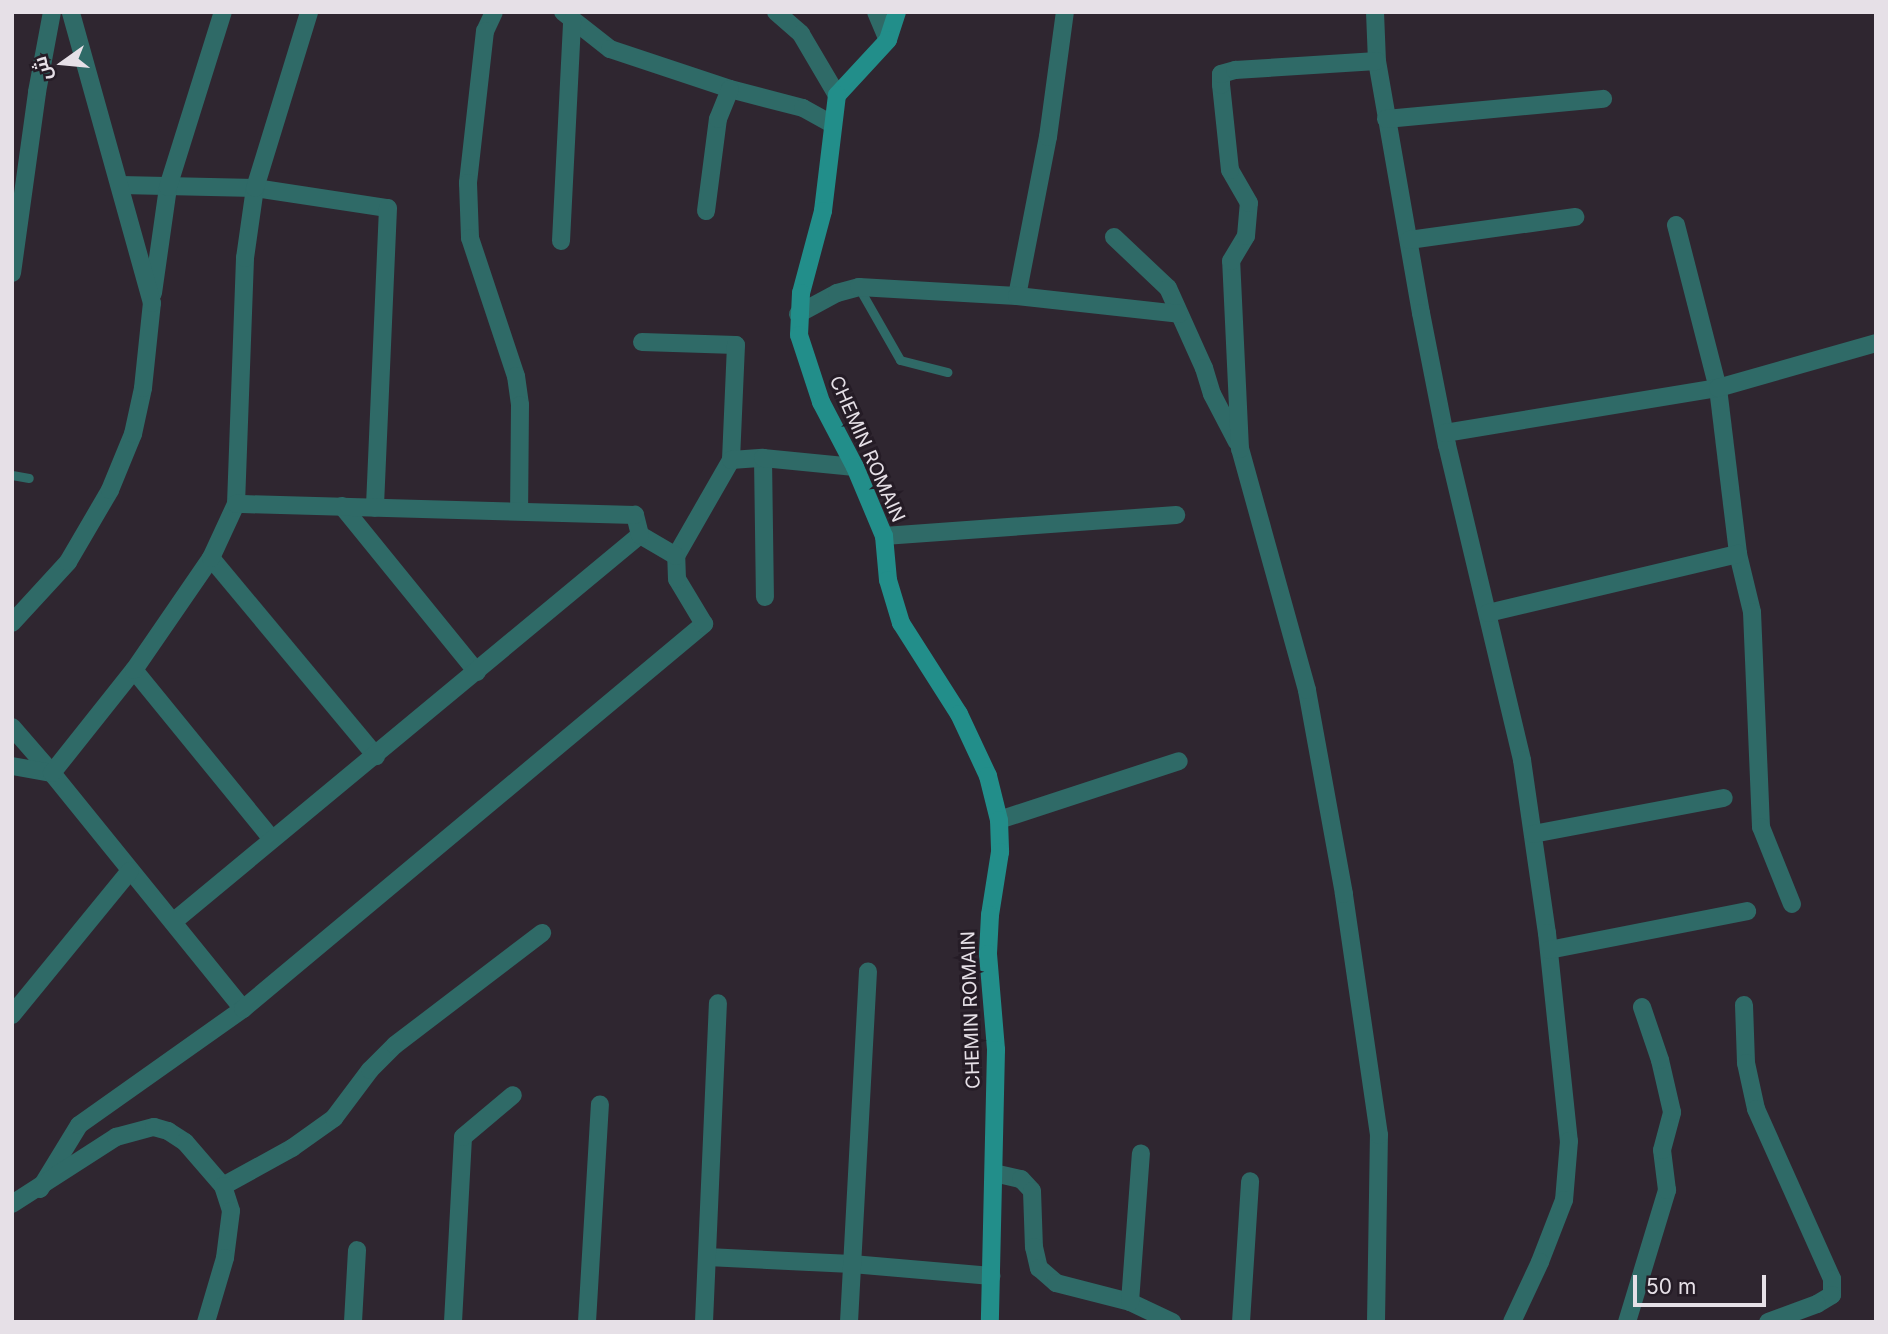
<!DOCTYPE html>
<html>
<head>
<meta charset="utf-8">
<style>
	body { margin:0 }
	#map { position:relative; width:1888px; height:1334px; overflow:hidden; background:#2f2630; font-family:Inter,Cairo,sans-serif }
	div>[style] { position:absolute }
	.lane>* { height:9px; margin:-4.5px; padding:0 4.5px; transform-origin:4.5px; border-radius:4.5px; background:#2f6a67 }
	.street>* { height:18px; margin:-9px; padding:0 9px; transform-origin:9px; border-radius:9px; background:#2f6a67 }
	.secondary>* { height:18px; margin:-9px; padding:0 9px; transform-origin:9px; border-radius:9px; background:#228e8a }
	span { translate:-50% -50%; white-space:nowrap; text-align:center; line-height:1.15; -webkit-text-stroke:6px #251c26; paint-order:stroke }
	.street-label { font-size:19px; color:#e6e0e7 }
	.frame { position:absolute; inset:0; border:14px solid #e6e0e7; pointer-events:none }
	.north { position:absolute; left:28px; top:28px; width:70px; height:70px; -webkit-text-stroke:5px #251c26; paint-order:stroke; rotate:255deg; font-size:19px; font-weight:700; line-height:28px; text-align:center; color:#e6e0e7 }
	.north::after { content:''; display:block; margin:auto; width:24px; height:32px; background:#e6e0e7; clip-path:polygon(50% 0,100% 100%,50% 72%,0 100%) }
	.scale { position:absolute; left:1633px; top:1275px; width:133px; height:32px; box-sizing:border-box; border:4px solid #e6e0e7; border-top:0; padding-left:9px; font-size:21px; line-height:24px; white-space:nowrap; color:#e6e0e7; -webkit-text-stroke:5px #251c26; paint-order:stroke }
</style>
</head>
<body>
<div id="map">
	<div class="lane">
		<div style="left:859px;top:288px;width:83px;rotate:60.3deg"></div>
		<div style="left:900px;top:360px;width:49px;rotate:14.3deg"></div>
		<div style="left:12px;top:475px;width:17px;rotate:10deg"></div>
	</div>
	<div class="street">
		<div style="left:494px;top:12px;width:21px;rotate:115deg"></div>
		<div style="left:485px;top:31px;width:153px;rotate:96.4deg"></div>
		<div style="left:468px;top:183px;width:55px;rotate:87.9deg"></div>
		<div style="left:470px;top:238px;width:145px;rotate:71.6deg"></div>
		<div style="left:516px;top:376px;width:29px;rotate:82deg"></div>
		<div style="left:520px;top:405px;width:105px;rotate:90.5deg"></div>
		<div style="left:563px;top:12px;width:60px;rotate:38.2deg"></div>
		<div style="left:610px;top:49px;width:126px;rotate:18.4deg"></div>
		<div style="left:730px;top:89px;width:75px;rotate:14.6deg"></div>
		<div style="left:803px;top:108px;width:33px;rotate:29deg"></div>
		<div style="left:776px;top:12px;width:33px;rotate:41deg"></div>
		<div style="left:801px;top:34px;width:71px;rotate:59.5deg"></div>
		<div style="left:876px;top:12px;width:30px;rotate:67deg"></div>
		<div style="left:1375px;top:12px;width:49px;rotate:87.7deg"></div>
		<div style="left:1377px;top:61px;width:256px;rotate:80.1deg"></div>
		<div style="left:1421px;top:313px;width:135px;rotate:78.9deg"></div>
		<div style="left:1447px;top:445px;width:324px;rotate:76.6deg"></div>
		<div style="left:1522px;top:760px;width:175px;rotate:81.8deg"></div>
		<div style="left:1547px;top:933px;width:209px;rotate:84deg"></div>
		<div style="left:1569px;top:1141px;width:59px;rotate:94.8deg"></div>
		<div style="left:1564px;top:1200px;width:66px;rotate:111.2deg"></div>
		<div style="left:1540px;top:1262px;width:66px;rotate:115deg"></div>
		<div style="left:1386px;top:119px;width:218px;rotate:-5.3deg"></div>
		<div style="left:121px;top:185px;width:134px;rotate:1.3deg"></div>
		<div style="left:255px;top:188px;width:134px;rotate:8.6deg"></div>
		<div style="left:388px;top:208px;width:300px;rotate:92.5deg"></div>
		<div style="left:706px;top:211px;width:93px;rotate:-82.6deg"></div>
		<div style="left:718px;top:119px;width:32px;rotate:-68deg"></div>
		<div style="left:1676px;top:225px;width:168px;rotate:75.6deg"></div>
		<div style="left:1718px;top:388px;width:167px;rotate:83.1deg"></div>
		<div style="left:1738px;top:554px;width:60px;rotate:76.4deg"></div>
		<div style="left:1752px;top:612px;width:215px;rotate:87.6deg"></div>
		<div style="left:1761px;top:827px;width:83px;rotate:68.1deg"></div>
		<div style="left:1114px;top:237px;width:74px;rotate:43.4deg"></div>
		<div style="left:1168px;top:288px;width:88px;rotate:65.8deg"></div>
		<div style="left:1204px;top:368px;width:27px;rotate:73deg"></div>
		<div style="left:1212px;top:394px;width:54px;rotate:62.5deg"></div>
		<div style="left:1409px;top:240px;width:168px;rotate:-7.9deg"></div>
		<div style="left:561px;top:241px;width:220px;rotate:-87.1deg"></div>
		<div style="left:12px;top:273px;width:183px;rotate:-82.1deg"></div>
		<div style="left:37px;top:92px;width:81px;rotate:-79.4deg"></div>
		<div style="left:153px;top:293px;width:107px;rotate:-81.9deg"></div>
		<div style="left:168px;top:187px;width:183px;rotate:-72.6deg"></div>
		<div style="left:1017px;top:296px;width:162px;rotate:-79deg"></div>
		<div style="left:1048px;top:137px;width:126px;rotate:-82.3deg"></div>
		<div style="left:798px;top:314px;width:44px;rotate:-28.3deg"></div>
		<div style="left:837px;top:293px;width:23px;rotate:-15deg"></div>
		<div style="left:859px;top:287px;width:158px;rotate:3.3deg"></div>
		<div style="left:1017px;top:296px;width:163px;rotate:6.3deg"></div>
		<div style="left:642px;top:342px;width:94px;rotate:1.8deg"></div>
		<div style="left:736px;top:345px;width:115px;rotate:92.5deg"></div>
		<div style="left:1445px;top:433px;width:277px;rotate:-9.4deg"></div>
		<div style="left:1718px;top:388px;width:164px;rotate:-15.9deg"></div>
		<div style="left:763px;top:458px;width:139px;rotate:89.2deg"></div>
		<div style="left:342px;top:506px;width:214px;rotate:50.9deg"></div>
		<div style="left:884px;top:536px;width:293px;rotate:-4.1deg"></div>
		<div style="left:676px;top:556px;width:111px;rotate:-60.2deg"></div>
		<div style="left:731px;top:460px;width:32px;rotate:-4deg"></div>
		<div style="left:763px;top:458px;width:92px;rotate:5.6deg"></div>
		<div style="left:211px;top:558px;width:258px;rotate:50.2deg"></div>
		<div style="left:1488px;top:613px;width:257px;rotate:-13.3deg"></div>
		<div style="left:12px;top:623px;width:83px;rotate:-47.4deg"></div>
		<div style="left:68px;top:562px;width:83px;rotate:-59.7deg"></div>
		<div style="left:110px;top:490px;width:61px;rotate:-67.7deg"></div>
		<div style="left:133px;top:434px;width:47px;rotate:-77.7deg"></div>
		<div style="left:143px;top:388px;width:85px;rotate:-84deg"></div>
		<div style="left:152px;top:303px;width:302px;rotate:-105.6deg"></div>
		<div style="left:134px;top:670px;width:218px;rotate:50.8deg"></div>
		<div style="left:12px;top:727px;width:61px;rotate:49deg"></div>
		<div style="left:12px;top:766px;width:41px;rotate:9.9deg"></div>
		<div style="left:999px;top:820px;width:189px;rotate:-18.1deg"></div>
		<div style="left:1533px;top:834px;width:194px;rotate:-10.7deg"></div>
		<div style="left:173px;top:922px;width:607px;rotate:-39.65deg"></div>
		<div style="left:1549px;top:950px;width:202px;rotate:-11.1deg"></div>
		<div style="left:1744px;top:1005px;width:58px;rotate:88deg"></div>
		<div style="left:1746px;top:1063px;width:47px;rotate:77.7deg"></div>
		<div style="left:1756px;top:1109px;width:186px;rotate:65.9deg"></div>
		<div style="left:1832px;top:1279px;width:16px;rotate:90deg"></div>
		<div style="left:1832px;top:1295px;width:17px;rotate:149deg"></div>
		<div style="left:1817px;top:1304px;width:52px;rotate:159.8deg"></div>
		<div style="left:243px;top:1009px;width:304px;rotate:-129deg"></div>
		<div style="left:52px;top:773px;width:132px;rotate:-51.5deg"></div>
		<div style="left:134px;top:670px;width:136px;rotate:-55.5deg"></div>
		<div style="left:211px;top:558px;width:60px;rotate:-65.2deg"></div>
		<div style="left:236px;top:504px;width:246px;rotate:-87.9deg"></div>
		<div style="left:245px;top:258px;width:71px;rotate:-81.9deg"></div>
		<div style="left:255px;top:188px;width:184px;rotate:-72.9deg"></div>
		<div style="left:12px;top:1015px;width:186px;rotate:-50.7deg"></div>
		<div style="left:994px;top:1173px;width:28px;rotate:13deg"></div>
		<div style="left:1021px;top:1179px;width:16px;rotate:47deg"></div>
		<div style="left:1032px;top:1191px;width:56px;rotate:88deg"></div>
		<div style="left:1034px;top:1247px;width:22px;rotate:77deg"></div>
		<div style="left:1039px;top:1268px;width:23px;rotate:41deg"></div>
		<div style="left:1056px;top:1283px;width:76px;rotate:14.4deg"></div>
		<div style="left:1130px;top:1302px;width:47px;rotate:25.5deg"></div>
		<div style="left:223px;top:1186px;width:79px;rotate:-28.8deg"></div>
		<div style="left:292px;top:1148px;width:52px;rotate:-35.5deg"></div>
		<div style="left:334px;top:1118px;width:60px;rotate:-53.1deg"></div>
		<div style="left:370px;top:1070px;width:35px;rotate:-45deg"></div>
		<div style="left:395px;top:1045px;width:185px;rotate:-37.3deg"></div>
		<div style="left:40px;top:1189px;width:75px;rotate:-58.6deg"></div>
		<div style="left:79px;top:1125px;width:201px;rotate:-35.3deg"></div>
		<div style="left:243px;top:1009px;width:601px;rotate:-39.87deg"></div>
		<div style="left:704px;top:624px;width:52px;rotate:-121deg"></div>
		<div style="left:677px;top:579px;width:23px;rotate:-92deg"></div>
		<div style="left:676px;top:556px;width:42px;rotate:-149.7deg"></div>
		<div style="left:640px;top:535px;width:21px;rotate:-104deg"></div>
		<div style="left:635px;top:515px;width:399px;rotate:-178.4deg"></div>
		<div style="left:12px;top:1204px;width:124px;rotate:-32.8deg"></div>
		<div style="left:116px;top:1137px;width:39px;rotate:-15deg"></div>
		<div style="left:154px;top:1127px;width:15px;rotate:16deg"></div>
		<div style="left:168px;top:1131px;width:20px;rotate:33deg"></div>
		<div style="left:185px;top:1142px;width:58px;rotate:49.2deg"></div>
		<div style="left:223px;top:1186px;width:26px;rotate:72deg"></div>
		<div style="left:231px;top:1211px;width:47px;rotate:97.3deg"></div>
		<div style="left:225px;top:1258px;width:67px;rotate:106.5deg"></div>
		<div style="left:707px;top:1257px;width:145px;rotate:2.8deg"></div>
		<div style="left:852px;top:1264px;width:140px;rotate:4.9deg"></div>
		<div style="left:1130px;top:1302px;width:149px;rotate:-85.8deg"></div>
		<div style="left:353px;top:1322px;width:72px;rotate:-86.8deg"></div>
		<div style="left:453px;top:1322px;width:185px;rotate:-86.9deg"></div>
		<div style="left:463px;top:1137px;width:65px;rotate:-40deg"></div>
		<div style="left:587px;top:1322px;width:218px;rotate:-86.6deg"></div>
		<div style="left:704px;top:1322px;width:319px;rotate:-87.5deg"></div>
		<div style="left:849px;top:1322px;width:351px;rotate:-86.9deg"></div>
		<div style="left:1241px;top:1322px;width:141px;rotate:-86.3deg"></div>
		<div style="left:1376px;top:1322px;width:187px;rotate:-89.1deg"></div>
		<div style="left:1379px;top:1135px;width:244px;rotate:-98.3deg"></div>
		<div style="left:1344px;top:894px;width:207px;rotate:-100.3deg"></div>
		<div style="left:1307px;top:690px;width:250px;rotate:-105.5deg"></div>
		<div style="left:1240px;top:449px;width:188px;rotate:-92.7deg"></div>
		<div style="left:1231px;top:261px;width:29px;rotate:-59deg"></div>
		<div style="left:1246px;top:236px;width:33px;rotate:-85deg"></div>
		<div style="left:1249px;top:203px;width:38px;rotate:-120deg"></div>
		<div style="left:1230px;top:170px;width:85px;rotate:-96deg"></div>
		<div style="left:1221px;top:85px;width:11px;rotate:-90deg"></div>
		<div style="left:1221px;top:74px;width:15px;rotate:-16deg"></div>
		<div style="left:1235px;top:70px;width:142px;rotate:-3.6deg"></div>
		<div style="left:1627px;top:1322px;width:138px;rotate:-73.1deg"></div>
		<div style="left:1667px;top:1190px;width:40px;rotate:-97.1deg"></div>
		<div style="left:1662px;top:1150px;width:39px;rotate:-75deg"></div>
		<div style="left:1672px;top:1112px;width:53px;rotate:-103deg"></div>
		<div style="left:1660px;top:1060px;width:56px;rotate:-108.8deg"></div>
	</div>
	<div class="secondary">
		<div style="left:897px;top:12px;width:29px;rotate:108deg"></div>
		<div style="left:888px;top:40px;width:75px;rotate:132.8deg"></div>
		<div style="left:837px;top:95px;width:117px;rotate:96.9deg"></div>
		<div style="left:823px;top:211px;width:85px;rotate:105deg"></div>
		<div style="left:801px;top:293px;width:42px;rotate:92.7deg"></div>
		<div style="left:799px;top:335px;width:71px;rotate:71.8deg"></div>
		<div style="left:821px;top:402px;width:73px;rotate:62.4deg"></div>
		<div style="left:855px;top:467px;width:75px;rotate:67.2deg"></div>
		<div style="left:884px;top:536px;width:44px;rotate:84.8deg"></div>
		<div style="left:888px;top:580px;width:45px;rotate:73.2deg"></div>
		<div style="left:901px;top:623px;width:108px;rotate:57.5deg"></div>
		<div style="left:959px;top:714px;width:68px;rotate:64.9deg"></div>
		<div style="left:988px;top:776px;width:45px;rotate:76deg"></div>
		<div style="left:999px;top:820px;width:32px;rotate:88deg"></div>
		<div style="left:1000px;top:852px;width:64px;rotate:99deg"></div>
		<div style="left:990px;top:915px;width:39px;rotate:93deg"></div>
		<div style="left:988px;top:954px;width:96px;rotate:85.2deg"></div>
		<div style="left:996px;top:1050px;width:272px;rotate:91.3deg"></div>
	</div>
	<div class="street-label">
		<span style="left:867px;top:449px;rotate:66deg">CHEMIN ROMAIN</span>
		<span style="left:971px;top:1010px;rotate:-92deg">CHEMIN ROMAIN</span>
	</div>
	<div class="frame"></div>
	<div class="north">ش</div>
	<div class="scale">50 m</div>
</div>
</body>
</html>
